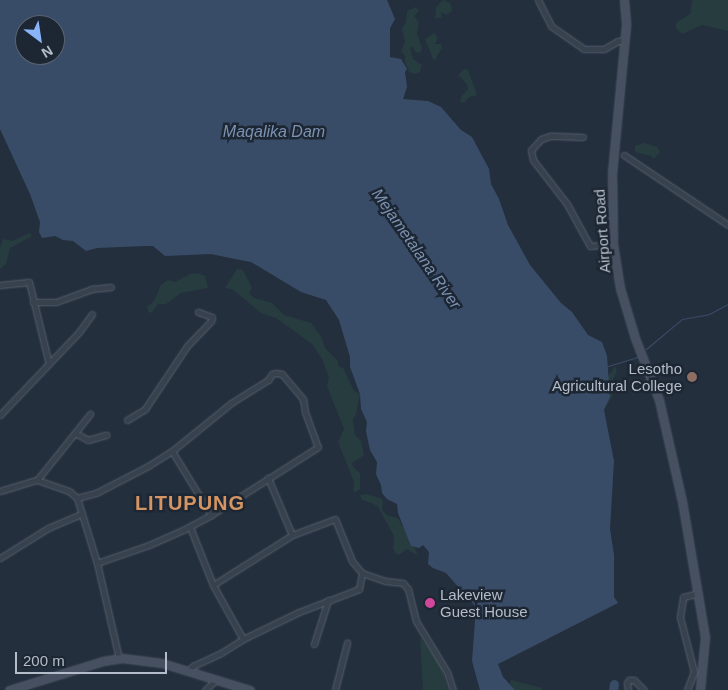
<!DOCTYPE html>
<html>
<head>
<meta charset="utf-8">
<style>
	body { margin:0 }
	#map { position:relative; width:728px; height:690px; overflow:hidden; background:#242f3e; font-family:Arial,sans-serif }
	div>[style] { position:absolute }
	.green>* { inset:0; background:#263c3f }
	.water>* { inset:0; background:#394c67 }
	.stream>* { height:1px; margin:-0.5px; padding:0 0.5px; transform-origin:0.5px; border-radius:0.5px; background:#394c67 }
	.river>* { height:9px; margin:-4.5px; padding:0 4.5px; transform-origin:4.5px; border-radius:4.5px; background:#394c67 }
	.roads { filter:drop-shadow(0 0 1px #565f6c) drop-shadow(0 0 1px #565f6c) }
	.street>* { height:5px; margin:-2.5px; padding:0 2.5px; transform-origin:2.5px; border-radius:2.5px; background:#38414e }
	.secondary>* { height:7px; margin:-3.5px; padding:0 3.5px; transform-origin:3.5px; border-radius:3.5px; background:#465061 }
	.dots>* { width:14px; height:14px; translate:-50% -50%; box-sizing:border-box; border:2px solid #1d2633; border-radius:50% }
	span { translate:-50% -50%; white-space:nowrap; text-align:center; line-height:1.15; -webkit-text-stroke:5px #1d2633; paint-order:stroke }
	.street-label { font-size:15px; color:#b4bcc9 }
	.poi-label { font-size:15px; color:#b4bcc9 }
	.right { translate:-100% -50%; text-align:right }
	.left { translate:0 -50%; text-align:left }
	.water-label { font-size:16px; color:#7c92b1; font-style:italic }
	.district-label { font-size:20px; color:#d59563; font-weight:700; letter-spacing:1px }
	.north { position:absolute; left:15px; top:15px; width:50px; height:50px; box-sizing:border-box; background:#1d2633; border:1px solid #59626f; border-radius:50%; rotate:149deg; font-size:14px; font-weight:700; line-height:20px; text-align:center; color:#b4bcc9 }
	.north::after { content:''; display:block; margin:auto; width:18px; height:22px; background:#8ab4f8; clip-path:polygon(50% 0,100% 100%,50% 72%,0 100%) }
	.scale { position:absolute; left:15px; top:652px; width:152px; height:22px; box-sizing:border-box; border:2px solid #b4bcc9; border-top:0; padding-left:6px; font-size:15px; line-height:18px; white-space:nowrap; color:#b4bcc9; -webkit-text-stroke:4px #1d2633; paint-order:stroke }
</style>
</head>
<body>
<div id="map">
	<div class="green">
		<div style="clip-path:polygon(443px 0,450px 3px,452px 11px,446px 15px,441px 12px,442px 17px,435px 19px,436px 7px)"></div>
		<div style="clip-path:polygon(692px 0,728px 0,728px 31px,702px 25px,682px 34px,676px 28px,676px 23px,690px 14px)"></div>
		<div style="clip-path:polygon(416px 7px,419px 11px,414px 16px,419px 23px,417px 33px,422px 48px,420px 53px,415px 52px,413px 47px,410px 48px,413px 59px,422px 65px,420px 72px,415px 74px,409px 72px,405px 62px,405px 56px,401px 51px,405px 42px,402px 29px,406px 22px,407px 11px)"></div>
		<div style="clip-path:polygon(434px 33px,438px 38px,435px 44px,441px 44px,442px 48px,434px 61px,425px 39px)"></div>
		<div style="clip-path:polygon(464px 69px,468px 70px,477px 95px,469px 97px,464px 103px,460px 102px,461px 97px,468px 89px,467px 84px,458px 75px)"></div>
		<div style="clip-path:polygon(644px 143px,657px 147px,660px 152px,654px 159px,651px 156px,635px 152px,635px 146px)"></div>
		<div style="clip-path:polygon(30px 233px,32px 236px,10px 248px,6px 264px,0 269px,0 247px,3px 239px,12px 241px)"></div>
		<div style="clip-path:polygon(237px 269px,243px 270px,252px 288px,249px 293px,254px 298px,272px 303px,284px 315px,311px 323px,322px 338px,325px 348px,337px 360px,339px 367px,343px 368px,354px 391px,360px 394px,356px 414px,353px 419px,355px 435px,361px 441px,364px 455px,352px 463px,353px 467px,360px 473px,360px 489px,356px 492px,353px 491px,354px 482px,338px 442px,344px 429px,327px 386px,329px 378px,322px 359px,313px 345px,304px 338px,276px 318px,261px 313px,232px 289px,225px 288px)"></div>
		<div style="clip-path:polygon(197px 273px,205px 276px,208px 288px,181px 293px,166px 304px,158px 304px,152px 312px,149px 313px,147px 307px,154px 301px,161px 285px,168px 280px,175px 282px,190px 274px)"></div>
		<div style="clip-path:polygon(615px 366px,617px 371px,613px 379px,614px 393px,606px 407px,610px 397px,607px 378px)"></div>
		<div style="clip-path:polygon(366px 494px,380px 498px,383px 501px,382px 510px,388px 516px,398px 518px,402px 526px,406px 527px,418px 556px,407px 549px,399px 555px,395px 553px,393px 548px,394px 536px,378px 507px,372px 503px,362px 500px,360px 495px)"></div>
		<div style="clip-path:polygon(420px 637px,441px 665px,448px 690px,423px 690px)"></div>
		<div style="clip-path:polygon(511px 680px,542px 688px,541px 690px,515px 690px,510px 684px)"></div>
	</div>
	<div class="water">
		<div style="clip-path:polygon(evenodd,0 0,387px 0,395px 19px,390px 28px,390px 57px,401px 59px,407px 69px,405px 72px,407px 87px,403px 99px,428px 101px,441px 107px,461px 130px,472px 137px,489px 169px,491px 184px,499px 199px,508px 225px,530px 265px,561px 303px,572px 312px,588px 335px,602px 342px,607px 356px,610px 397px,604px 410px,614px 461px,610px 529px,614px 555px,614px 597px,618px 603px,498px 664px,503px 677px,515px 690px,480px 690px,472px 661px,476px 607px,446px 573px,433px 568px,428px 564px,429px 552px,423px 545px,419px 548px,411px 546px,398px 513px,397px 504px,387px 499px,382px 493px,381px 485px,376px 474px,377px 462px,370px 450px,366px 431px,367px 422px,361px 409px,360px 394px,350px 367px,350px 357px,339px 320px,326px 300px,301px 292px,251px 262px,235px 259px,211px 254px,165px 256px,153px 246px,145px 246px,97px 248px,86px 251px,73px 241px,63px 240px,55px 236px,42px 238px,39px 232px,40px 222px,30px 194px,0 129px,0 0,25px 25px,55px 25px,55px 55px,25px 55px,25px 25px)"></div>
	</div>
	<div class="stream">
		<div style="left:646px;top:349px;width:47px;rotate:-39.8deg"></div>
		<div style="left:682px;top:319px;width:27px;rotate:-10deg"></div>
		<div style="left:709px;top:314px;width:21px;rotate:-28deg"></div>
		<div style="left:608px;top:366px;width:31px;rotate:-17deg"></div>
	</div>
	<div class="river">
		<div style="left:613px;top:690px;width:6px;rotate:-81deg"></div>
	</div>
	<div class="roads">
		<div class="street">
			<div style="left:538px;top:0;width:29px;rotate:63deg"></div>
			<div style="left:551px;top:26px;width:40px;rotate:34.9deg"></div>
			<div style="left:584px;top:49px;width:20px"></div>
			<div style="left:604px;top:49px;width:16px;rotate:-30deg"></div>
			<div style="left:618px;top:41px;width:7px;rotate:-8deg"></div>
			<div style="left:583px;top:137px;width:33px;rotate:-178deg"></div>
			<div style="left:550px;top:136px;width:9px;rotate:162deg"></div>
			<div style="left:541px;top:139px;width:15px;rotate:132deg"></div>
			<div style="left:531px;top:150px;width:10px;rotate:79deg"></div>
			<div style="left:533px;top:160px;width:56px;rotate:52.3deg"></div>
			<div style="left:567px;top:204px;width:48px;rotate:61.3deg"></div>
			<div style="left:590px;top:246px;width:23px;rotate:-5deg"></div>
			<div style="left:624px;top:155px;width:125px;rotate:33.9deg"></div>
			<div style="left:0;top:285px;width:29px;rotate:-6deg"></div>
			<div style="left:29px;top:282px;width:84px;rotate:76.3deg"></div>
			<div style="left:33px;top:302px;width:23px"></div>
			<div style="left:56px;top:302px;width:37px;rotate:-20deg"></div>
			<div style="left:91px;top:289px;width:20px;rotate:-6deg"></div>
			<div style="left:0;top:415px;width:115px;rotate:-46.4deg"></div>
			<div style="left:79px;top:332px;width:22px;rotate:-54deg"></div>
			<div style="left:127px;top:420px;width:21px;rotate:-31deg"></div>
			<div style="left:145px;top:409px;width:76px;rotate:-56.3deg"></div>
			<div style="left:187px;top:346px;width:35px;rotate:-46deg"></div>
			<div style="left:211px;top:321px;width:4px;rotate:-76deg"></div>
			<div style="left:212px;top:317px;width:15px;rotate:-160deg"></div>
			<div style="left:75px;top:433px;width:15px;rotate:28deg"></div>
			<div style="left:88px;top:440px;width:19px;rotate:-16deg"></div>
			<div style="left:37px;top:480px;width:85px;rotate:-51.2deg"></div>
			<div style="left:0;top:491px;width:39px;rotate:-17deg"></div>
			<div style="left:37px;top:480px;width:34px;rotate:19deg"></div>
			<div style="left:69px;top:491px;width:11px;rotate:41deg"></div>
			<div style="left:77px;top:498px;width:68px;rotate:72.9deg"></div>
			<div style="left:97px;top:563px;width:55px;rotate:-19.1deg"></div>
			<div style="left:149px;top:545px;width:37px;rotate:-24deg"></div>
			<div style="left:183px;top:530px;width:32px;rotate:-28deg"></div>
			<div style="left:211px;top:515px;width:75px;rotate:-121.4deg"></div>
			<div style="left:77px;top:498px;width:20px;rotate:-15deg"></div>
			<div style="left:96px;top:493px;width:59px;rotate:-27.4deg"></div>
			<div style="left:148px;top:466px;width:28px;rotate:-32deg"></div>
			<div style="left:172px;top:451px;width:76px;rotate:-39.1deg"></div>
			<div style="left:231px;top:403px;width:44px;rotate:-31.9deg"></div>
			<div style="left:268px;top:380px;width:7px;rotate:-56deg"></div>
			<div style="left:272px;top:374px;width:4px;rotate:-14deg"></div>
			<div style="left:276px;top:373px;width:6px;rotate:9deg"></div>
			<div style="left:282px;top:374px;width:33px;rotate:50deg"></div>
			<div style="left:303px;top:399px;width:13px;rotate:81deg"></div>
			<div style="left:305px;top:412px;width:37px;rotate:70deg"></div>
			<div style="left:318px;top:447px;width:127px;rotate:147.6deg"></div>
			<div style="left:190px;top:527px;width:62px;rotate:68.4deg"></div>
			<div style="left:213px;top:585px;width:93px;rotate:-32.3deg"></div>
			<div style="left:292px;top:535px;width:62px;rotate:-112.8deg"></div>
			<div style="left:0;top:558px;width:57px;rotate:-32deg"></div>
			<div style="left:48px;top:528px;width:36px;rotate:-23deg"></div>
			<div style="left:97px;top:563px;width:98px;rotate:77deg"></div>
			<div style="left:362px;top:573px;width:24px;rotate:19deg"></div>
			<div style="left:385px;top:581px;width:18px;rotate:6deg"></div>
			<div style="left:403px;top:583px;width:8px;rotate:50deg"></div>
			<div style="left:408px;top:589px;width:33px;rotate:76deg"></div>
			<div style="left:416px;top:621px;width:60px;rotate:58.7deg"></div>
			<div style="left:447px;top:672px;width:19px;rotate:72deg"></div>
			<div style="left:213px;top:585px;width:62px;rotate:60.9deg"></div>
			<div style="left:243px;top:639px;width:62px;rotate:-25.7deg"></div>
			<div style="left:299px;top:612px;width:64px;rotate:-21deg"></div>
			<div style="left:359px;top:589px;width:16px;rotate:-79deg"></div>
			<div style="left:362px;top:573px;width:16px;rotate:-130deg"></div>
			<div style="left:352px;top:561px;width:45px;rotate:-112deg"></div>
			<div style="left:335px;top:519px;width:46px;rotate:159.6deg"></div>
			<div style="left:314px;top:644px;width:46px;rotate:-72.3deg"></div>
			<div style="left:189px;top:670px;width:6px;rotate:-45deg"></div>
			<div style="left:193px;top:666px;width:31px;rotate:-25deg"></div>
			<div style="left:221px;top:653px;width:26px;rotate:-32deg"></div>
			<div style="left:205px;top:690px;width:16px;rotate:-43deg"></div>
			<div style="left:335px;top:690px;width:49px;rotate:-75.7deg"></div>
			<div style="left:628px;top:690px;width:7px;rotate:-98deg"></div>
			<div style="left:627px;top:683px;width:4px;rotate:-56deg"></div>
			<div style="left:629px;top:680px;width:5px"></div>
			<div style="left:634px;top:680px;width:14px;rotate:45deg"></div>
			<div style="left:687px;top:690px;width:19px;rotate:-69deg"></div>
			<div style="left:694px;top:672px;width:57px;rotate:-104.3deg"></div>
			<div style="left:680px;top:617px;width:20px;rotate:-81deg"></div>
			<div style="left:683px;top:597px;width:16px;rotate:-14deg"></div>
		</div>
		<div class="secondary">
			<div style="left:624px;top:0;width:25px;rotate:85deg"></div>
			<div style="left:626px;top:25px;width:148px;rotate:95.4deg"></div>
			<div style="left:612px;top:172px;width:72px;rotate:89.2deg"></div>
			<div style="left:613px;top:244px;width:45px;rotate:81deg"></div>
			<div style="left:620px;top:288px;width:52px;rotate:73.3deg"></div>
			<div style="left:635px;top:338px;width:66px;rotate:68.8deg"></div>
			<div style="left:659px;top:400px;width:104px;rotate:77.2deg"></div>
			<div style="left:682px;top:501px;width:138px;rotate:80.4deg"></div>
			<div style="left:705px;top:637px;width:53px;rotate:95.4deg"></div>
			<div style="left:9px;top:690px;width:98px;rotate:-17.1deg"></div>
			<div style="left:103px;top:661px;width:19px;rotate:-9deg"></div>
			<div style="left:122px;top:658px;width:40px;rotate:7.1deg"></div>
			<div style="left:162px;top:663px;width:92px;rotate:17.1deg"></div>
		</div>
	</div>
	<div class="dots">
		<div style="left:692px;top:377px;background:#8d6e63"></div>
		<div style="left:430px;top:603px;background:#d1479c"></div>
	</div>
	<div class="street-label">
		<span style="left:602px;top:231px;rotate:-94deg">Airport Road</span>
	</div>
	<div class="poi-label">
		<span class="right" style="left:682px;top:377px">Lesotho<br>Agricultural College</span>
		<span class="left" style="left:440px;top:603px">Lakeview<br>Guest House</span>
	</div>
	<div class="water-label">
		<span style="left:274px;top:132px">Maqalika Dam</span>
		<span style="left:416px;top:249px;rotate:55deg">Mejametalana River</span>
	</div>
	<div class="district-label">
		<span style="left:190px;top:503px">LITUPUNG</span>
	</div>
	<div class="north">N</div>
	<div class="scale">200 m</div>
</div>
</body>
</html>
